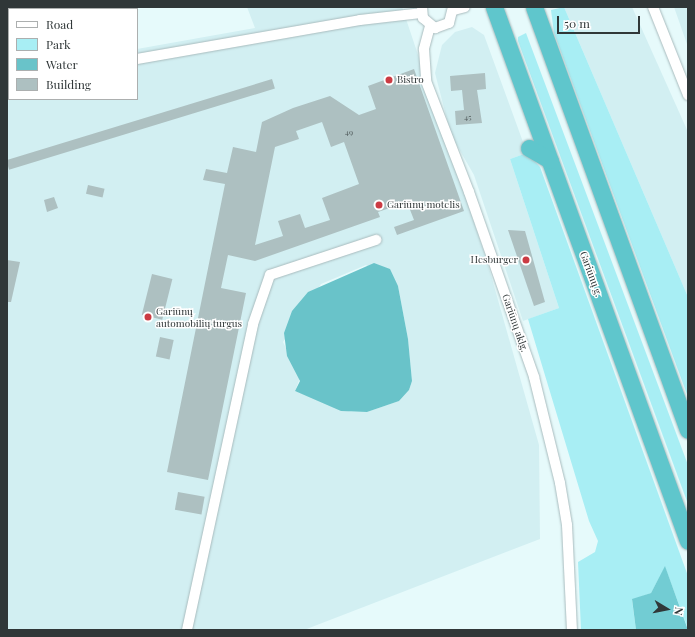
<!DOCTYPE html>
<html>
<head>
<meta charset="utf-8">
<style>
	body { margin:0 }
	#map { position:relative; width:695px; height:637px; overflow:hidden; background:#e6fafb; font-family:"Playfair Display",serif }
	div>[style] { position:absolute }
	.built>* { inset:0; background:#d2eff2 }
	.green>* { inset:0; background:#a8eef4 }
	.forest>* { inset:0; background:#72ccd3 }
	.water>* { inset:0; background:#69c3c9 }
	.building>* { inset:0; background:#adc0c1; transform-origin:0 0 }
	.roads { filter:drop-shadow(0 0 1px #a8bbbd) drop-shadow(0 0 1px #a8bbbd) }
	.minor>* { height:10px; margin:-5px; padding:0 5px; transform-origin:5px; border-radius:5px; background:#fff }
	.trunk>* { height:17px; margin:-8.5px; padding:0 8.5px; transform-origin:8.5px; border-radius:8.5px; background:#5fc6cc }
	.dots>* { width:11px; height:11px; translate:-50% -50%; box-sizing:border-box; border:2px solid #fff; border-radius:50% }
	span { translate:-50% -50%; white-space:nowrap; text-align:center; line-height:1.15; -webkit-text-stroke:3px #fff; paint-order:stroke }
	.number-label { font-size:8px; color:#4f595a }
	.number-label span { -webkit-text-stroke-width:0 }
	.poi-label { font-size:10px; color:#303738 }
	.left { translate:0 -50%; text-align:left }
	.right { translate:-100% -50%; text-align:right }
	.street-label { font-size:10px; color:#303738 }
	.frame { position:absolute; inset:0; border:8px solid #303738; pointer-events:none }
	.legend { position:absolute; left:8px; top:8px; width:130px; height:92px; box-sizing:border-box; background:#fff; border:1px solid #acafaf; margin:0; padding:5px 7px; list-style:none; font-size:12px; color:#303738 }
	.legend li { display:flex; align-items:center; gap:8px; height:20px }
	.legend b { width:20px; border:1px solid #acafaf }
	.north { position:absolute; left:647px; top:589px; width:40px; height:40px; -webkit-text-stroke:3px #fff; paint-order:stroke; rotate:100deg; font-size:11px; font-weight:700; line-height:16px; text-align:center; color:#303738 }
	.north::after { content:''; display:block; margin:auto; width:14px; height:18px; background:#303738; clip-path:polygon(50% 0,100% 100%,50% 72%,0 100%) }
	.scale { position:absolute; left:557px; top:16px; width:83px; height:18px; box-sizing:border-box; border:2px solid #303738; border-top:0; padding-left:5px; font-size:12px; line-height:14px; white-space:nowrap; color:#303738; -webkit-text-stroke:3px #fff; paint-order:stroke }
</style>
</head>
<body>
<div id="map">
	<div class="built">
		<div style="clip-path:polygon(evenodd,247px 7px,402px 7px,487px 261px,539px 445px,540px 539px,304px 630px,7px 630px,7px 73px,9px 99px,137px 99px,137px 49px,255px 28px,247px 7px,366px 265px,398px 286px,408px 339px,412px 381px,409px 390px,399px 401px,367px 412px,351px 412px,295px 391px,300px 378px,283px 342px,321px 284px,366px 265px)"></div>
		<div style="clip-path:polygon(564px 7px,632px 7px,688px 132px,688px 297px)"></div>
		<div style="clip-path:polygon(674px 7px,688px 7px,688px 47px)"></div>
		<div style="clip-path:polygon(472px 27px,484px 35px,527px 153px,510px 159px,559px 308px,523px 321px,474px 175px,451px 135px,435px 73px,442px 45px,455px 32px)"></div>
	</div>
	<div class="green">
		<div style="clip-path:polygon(564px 7px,688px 297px,688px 397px,554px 33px,551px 10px)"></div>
		<div style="clip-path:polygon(526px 33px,688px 465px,688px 504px,518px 41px,518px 37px)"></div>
		<div style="clip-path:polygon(527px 153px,540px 167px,688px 576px,688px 629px,665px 567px,651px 593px,632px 600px,636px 630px,581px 630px,578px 562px,595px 552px,598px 541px,589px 521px,528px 319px,559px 308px,510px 159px)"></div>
	</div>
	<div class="forest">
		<div style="clip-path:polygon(665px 566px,688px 630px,636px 630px,632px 599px,651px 593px)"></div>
	</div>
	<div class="water">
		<div style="clip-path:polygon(374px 263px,390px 269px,398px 286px,408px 339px,412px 381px,409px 390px,399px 401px,367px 412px,341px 411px,295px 391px,300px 381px,287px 356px,284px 333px,292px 311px,308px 292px)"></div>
	</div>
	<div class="building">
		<div style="clip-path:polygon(evenodd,414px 69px,464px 211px,397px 235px,394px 227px,414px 220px,407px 202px,378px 212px,380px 217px,255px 261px,228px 255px,221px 288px,246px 293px,208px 480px,167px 472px,225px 184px,203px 180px,206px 169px,227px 173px,233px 147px,256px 152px,262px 122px,293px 108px,330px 96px,359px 115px,376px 109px,368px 86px,414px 69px,322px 122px,331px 147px,344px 142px,359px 184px,322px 198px,330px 220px,305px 228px,300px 214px,278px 221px,283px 236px,255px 245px,275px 147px,299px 139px,296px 131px,322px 122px)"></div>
		<div style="clip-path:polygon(485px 73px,486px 89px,477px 90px,482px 123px,456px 125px,455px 111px,464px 110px,462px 90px,451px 91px,450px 76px)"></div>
		<div style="left:272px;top:79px;width:10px;height:278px;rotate:73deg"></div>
		<div style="left:88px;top:185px;width:17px;height:9px;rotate:13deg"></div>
		<div style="clip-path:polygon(54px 197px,58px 208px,47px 212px,44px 200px)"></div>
		<div style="clip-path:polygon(508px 230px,525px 231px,545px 302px,534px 306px)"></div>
		<div style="clip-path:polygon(7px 260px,20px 262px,11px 302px,7px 302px)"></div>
		<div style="left:152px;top:274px;width:21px;height:42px;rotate:14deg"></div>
		<div style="left:160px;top:337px;width:14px;height:20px;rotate:12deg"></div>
		<div style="left:178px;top:492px;width:27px;height:18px;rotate:10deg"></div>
	</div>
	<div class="roads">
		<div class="minor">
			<div style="left:422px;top:7px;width:11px;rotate:85deg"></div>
			<div style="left:423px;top:18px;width:16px;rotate:40deg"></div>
			<div style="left:435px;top:28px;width:15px;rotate:-20deg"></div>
			<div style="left:449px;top:23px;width:16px;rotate:-76deg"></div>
			<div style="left:653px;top:7px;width:95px;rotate:68.3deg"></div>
			<div style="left:454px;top:10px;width:11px;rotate:-15deg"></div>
			<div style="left:430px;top:26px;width:24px;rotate:105deg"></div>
			<div style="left:424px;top:49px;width:32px;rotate:86deg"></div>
			<div style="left:426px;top:81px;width:119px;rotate:68.8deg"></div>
			<div style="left:469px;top:192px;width:196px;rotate:70.6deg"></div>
			<div style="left:534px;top:377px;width:109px;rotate:76.2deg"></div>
			<div style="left:560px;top:483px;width:43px;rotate:80.5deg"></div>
			<div style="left:567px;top:525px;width:105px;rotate:87.3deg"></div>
			<div style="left:137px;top:59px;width:226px;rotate:-9.9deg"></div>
			<div style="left:360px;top:20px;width:61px;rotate:-6.5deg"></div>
			<div style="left:7px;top:82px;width:2px"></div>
			<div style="left:187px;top:630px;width:313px;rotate:-77.8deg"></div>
			<div style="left:253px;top:324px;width:52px;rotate:-70.9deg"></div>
			<div style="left:270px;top:275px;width:112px;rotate:-18.3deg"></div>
		</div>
		<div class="trunk">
			<div style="left:494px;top:7px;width:568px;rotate:70.03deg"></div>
			<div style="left:534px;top:7px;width:450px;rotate:70deg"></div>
			<div style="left:529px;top:148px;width:24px;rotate:30deg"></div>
		</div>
	</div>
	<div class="dots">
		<div style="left:389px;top:80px;background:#cb3b43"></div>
		<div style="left:379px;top:205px;background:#cb3b43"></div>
		<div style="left:526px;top:260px;background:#cb3b43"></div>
		<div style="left:148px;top:317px;background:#cb3b43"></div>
	</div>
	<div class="number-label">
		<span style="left:468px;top:117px">45</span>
		<span style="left:349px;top:132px">49</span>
	</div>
	<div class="poi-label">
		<span class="left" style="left:397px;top:80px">Bistro</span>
		<span class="left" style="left:387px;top:205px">Gariūnų motelis</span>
		<span class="right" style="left:518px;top:260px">Hesburger</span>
		<span class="left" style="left:156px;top:317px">Gariūnų<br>automobilių turgus</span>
	</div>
	<div class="street-label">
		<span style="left:591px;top:274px;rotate:70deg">Gariūnų g.</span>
		<span style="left:515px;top:323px;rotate:71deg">Gariūnų aklg.</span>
	</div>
	<div class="frame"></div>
	<ul class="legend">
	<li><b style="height:5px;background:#fff"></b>Road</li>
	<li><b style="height:11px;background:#a8eef4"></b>Park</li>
	<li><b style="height:11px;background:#69c3c9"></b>Water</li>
	<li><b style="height:11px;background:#adc0c1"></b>Building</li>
	</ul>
	<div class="north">N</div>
	<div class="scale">50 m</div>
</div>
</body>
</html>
